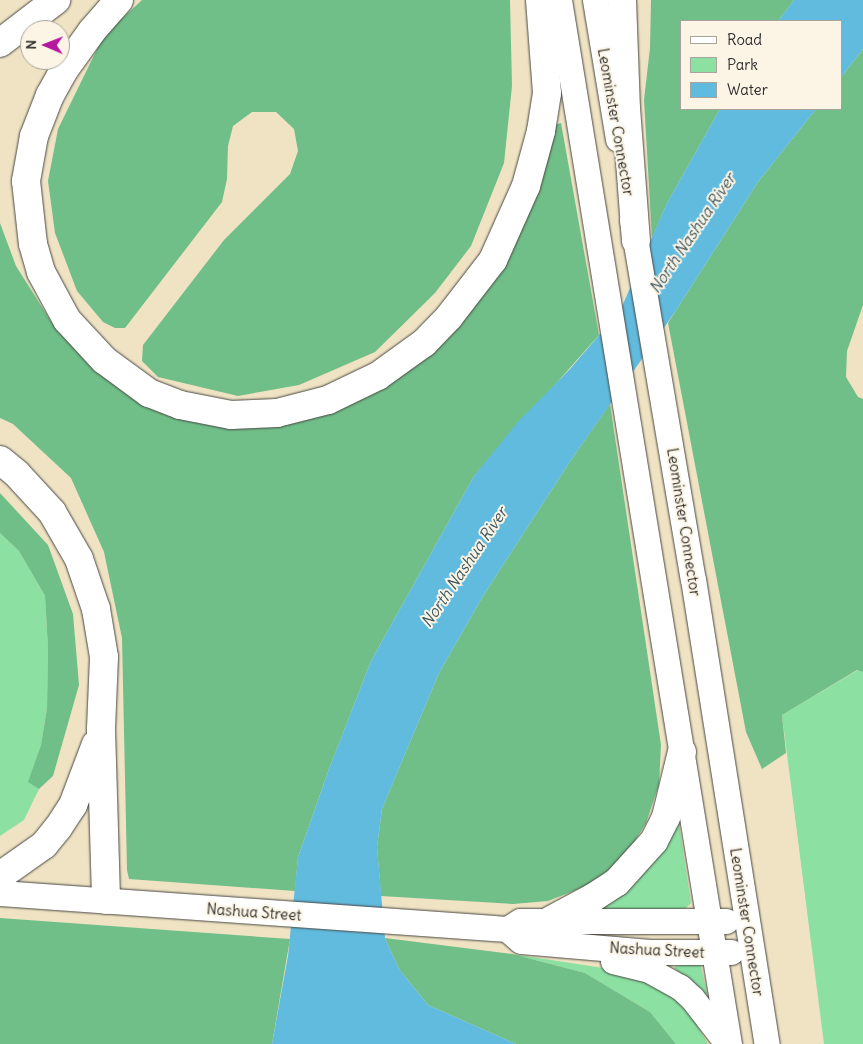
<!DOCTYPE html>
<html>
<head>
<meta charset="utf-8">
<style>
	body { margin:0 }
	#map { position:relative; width:863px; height:1044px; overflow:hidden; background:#efe3c4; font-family:Delius,sans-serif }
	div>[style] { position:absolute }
	.green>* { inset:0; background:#8be0a2 }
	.forest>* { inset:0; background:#70be88 }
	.water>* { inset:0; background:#61bbdf }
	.roads { filter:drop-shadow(0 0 1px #484742) drop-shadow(0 0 1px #484742) }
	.secondary>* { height:25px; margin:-12.5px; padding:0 12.5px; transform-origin:12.5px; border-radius:12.5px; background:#fff }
	.highway>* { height:28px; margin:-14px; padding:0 14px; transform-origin:14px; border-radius:14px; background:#fff }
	span { translate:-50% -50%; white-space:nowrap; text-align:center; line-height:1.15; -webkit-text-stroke:4px #fcf5e5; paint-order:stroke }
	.street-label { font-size:15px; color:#2b2b2b }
	.water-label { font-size:16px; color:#3b5661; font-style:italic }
	.legend { position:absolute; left:680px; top:20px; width:162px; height:90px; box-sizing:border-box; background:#fcf5e5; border:1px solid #a8a49b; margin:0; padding:6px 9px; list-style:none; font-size:15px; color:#2b2b2b }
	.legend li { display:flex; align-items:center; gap:10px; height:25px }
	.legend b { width:25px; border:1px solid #a8a49b }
	.north { position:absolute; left:20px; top:20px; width:50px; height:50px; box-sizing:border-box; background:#fcf5e5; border:1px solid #a8a49b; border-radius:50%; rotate:271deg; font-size:14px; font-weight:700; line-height:20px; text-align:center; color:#2b2b2b }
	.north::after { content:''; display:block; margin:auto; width:18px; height:22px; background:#b5179e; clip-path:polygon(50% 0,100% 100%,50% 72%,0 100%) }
</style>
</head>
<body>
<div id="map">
	<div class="green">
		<div style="clip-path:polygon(0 533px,19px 551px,45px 596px,48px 648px,47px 708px,41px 745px,29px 782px,39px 789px,24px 820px,0 836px)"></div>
		<div style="clip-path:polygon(858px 670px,863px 672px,863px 1044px,824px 1044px,782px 715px)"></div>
		<div style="clip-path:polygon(673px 823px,679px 824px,691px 903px,685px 909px,593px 911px)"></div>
		<div style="clip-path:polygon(512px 954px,623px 971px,669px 992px,689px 1011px,708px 1044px,676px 1044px,650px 1012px,585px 973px)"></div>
		<div style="clip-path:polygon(700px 962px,707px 993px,706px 995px,674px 968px,676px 966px)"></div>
	</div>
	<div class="forest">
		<div style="clip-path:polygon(142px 0,510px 0,512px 86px,504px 163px,471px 246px,435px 293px,375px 352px,299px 385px,238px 396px,158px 377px,142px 361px,143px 345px,224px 240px,290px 174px,298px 151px,294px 129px,276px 112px,252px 112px,233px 126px,228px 146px,227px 179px,222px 202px,125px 328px,115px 328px,103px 322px,77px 291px,55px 233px,48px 181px,58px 129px,104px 35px)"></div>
		<div style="clip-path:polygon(651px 0,794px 0,778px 21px,682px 21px,682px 109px,720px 109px,667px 203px,652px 238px,644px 100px,650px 48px)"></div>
		<div style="clip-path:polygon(863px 49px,863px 305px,847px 351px,846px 377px,858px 397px,863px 399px,863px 672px,857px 670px,782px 715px,786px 753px,762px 769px,746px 732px,668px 323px,758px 182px,816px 109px,842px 109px,842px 76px)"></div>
		<div style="clip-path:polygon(561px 123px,599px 335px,474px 476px,371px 661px,329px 769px,298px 857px,295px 891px,129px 879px,127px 870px,122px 638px,104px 552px,71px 478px,13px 424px,0 418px,0 223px,16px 266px,52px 323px,90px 366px,129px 395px,270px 424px,451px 326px,554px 125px)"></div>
		<div style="clip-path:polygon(610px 404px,661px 745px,659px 784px,646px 823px,625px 857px,591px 884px,548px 901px,513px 904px,381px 896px,377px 847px,382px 809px,439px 673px,483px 596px,573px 457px)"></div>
		<div style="clip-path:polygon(0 493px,48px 545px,73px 614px,79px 685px,53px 776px,39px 789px,28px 782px,41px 745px,47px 708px,48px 648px,45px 596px,19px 551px,0 533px)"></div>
		<div style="clip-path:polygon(0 918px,290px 939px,272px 1044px,0 1044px)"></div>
		<div style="clip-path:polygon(385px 938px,512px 954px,585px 973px,650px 1012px,676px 1044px,516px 1044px,428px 1005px,399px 969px)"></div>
	</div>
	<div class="water">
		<div style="clip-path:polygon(794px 0,863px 0,863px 49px,842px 76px,842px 21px,778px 21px)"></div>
		<div style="clip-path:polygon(720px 109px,816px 109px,758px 182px,675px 312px,573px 457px,483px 596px,439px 673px,382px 809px,377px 847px,385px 938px,399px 969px,428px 1005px,516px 1044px,272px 1044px,288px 956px,298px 857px,329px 769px,371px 661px,474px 476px,517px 423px,570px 369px,620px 311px,667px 203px)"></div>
	</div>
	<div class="roads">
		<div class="secondary">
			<div style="left:559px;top:0;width:1058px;rotate:80.75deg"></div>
			<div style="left:595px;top:0;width:141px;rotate:80.6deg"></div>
			<div style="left:632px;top:220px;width:364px;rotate:80.4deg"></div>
			<div style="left:693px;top:579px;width:471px;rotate:81deg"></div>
			<div style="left:0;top:893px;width:508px;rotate:4.06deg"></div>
			<div style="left:507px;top:929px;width:18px;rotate:41deg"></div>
			<div style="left:521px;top:941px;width:129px;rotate:4.9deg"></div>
			<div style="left:650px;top:952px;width:81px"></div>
			<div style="left:507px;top:929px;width:15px;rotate:-32deg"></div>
			<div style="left:520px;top:921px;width:206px"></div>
			<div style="left:613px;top:961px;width:37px;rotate:14deg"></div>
			<div style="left:649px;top:970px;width:35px;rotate:29deg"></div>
			<div style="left:680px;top:987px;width:16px;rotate:43deg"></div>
			<div style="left:692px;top:998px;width:56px;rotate:52.3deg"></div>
		</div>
		<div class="highway">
			<div style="left:119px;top:0;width:41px;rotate:131.1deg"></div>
			<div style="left:92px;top:31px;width:48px;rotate:125.7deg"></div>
			<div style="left:64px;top:70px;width:29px;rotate:119deg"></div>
			<div style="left:50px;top:95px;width:44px;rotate:111.3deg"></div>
			<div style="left:34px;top:136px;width:46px;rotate:100.1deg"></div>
			<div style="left:26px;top:181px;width:63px;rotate:83.7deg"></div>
			<div style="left:33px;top:244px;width:29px;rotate:74deg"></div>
			<div style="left:41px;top:272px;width:55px;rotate:61.6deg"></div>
			<div style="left:67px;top:320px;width:54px;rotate:47.2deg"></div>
			<div style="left:104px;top:360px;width:56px;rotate:36.3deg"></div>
			<div style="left:149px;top:393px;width:33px;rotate:21deg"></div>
			<div style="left:180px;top:405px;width:52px;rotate:11.1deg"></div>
			<div style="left:231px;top:415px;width:46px;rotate:-2.5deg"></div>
			<div style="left:277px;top:413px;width:53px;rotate:-14.3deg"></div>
			<div style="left:328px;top:400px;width:55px;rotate:-25.6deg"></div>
			<div style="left:378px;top:376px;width:57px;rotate:-35.7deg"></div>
			<div style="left:424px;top:343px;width:36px;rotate:-46deg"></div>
			<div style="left:449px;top:317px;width:72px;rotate:-52.3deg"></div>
			<div style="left:493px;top:260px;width:81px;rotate:-66deg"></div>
			<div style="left:526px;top:186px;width:57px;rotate:-74.7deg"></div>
			<div style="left:541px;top:131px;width:38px;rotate:-81deg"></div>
			<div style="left:547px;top:93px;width:93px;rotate:-94.3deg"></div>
			<div style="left:622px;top:0;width:108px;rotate:87.9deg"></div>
			<div style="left:626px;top:108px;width:133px;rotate:85.7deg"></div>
			<div style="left:0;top:43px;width:71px;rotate:-37.5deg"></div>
			<div style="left:0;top:460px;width:22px;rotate:39deg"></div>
			<div style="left:17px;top:474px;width:52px;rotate:47.4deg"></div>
			<div style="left:52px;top:512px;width:54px;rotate:60.1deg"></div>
			<div style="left:79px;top:559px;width:53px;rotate:71.2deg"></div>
			<div style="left:96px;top:609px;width:49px;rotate:80.5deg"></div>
			<div style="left:104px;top:657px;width:72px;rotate:92.4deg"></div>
			<div style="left:101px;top:729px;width:171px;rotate:88.3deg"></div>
			<div style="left:0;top:876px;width:54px;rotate:-35.2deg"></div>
			<div style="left:44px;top:845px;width:22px;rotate:-51deg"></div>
			<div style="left:58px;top:828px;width:27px;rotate:-57deg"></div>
			<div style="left:73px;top:805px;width:65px;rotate:-69.3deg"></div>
			<div style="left:551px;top:920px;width:49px;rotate:-28.1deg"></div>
			<div style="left:594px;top:897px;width:27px;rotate:-33deg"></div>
			<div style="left:617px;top:882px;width:55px;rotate:-47.9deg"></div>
			<div style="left:654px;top:841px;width:27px;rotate:-63deg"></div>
			<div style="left:666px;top:817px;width:67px;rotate:-76.2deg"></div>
		</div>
	</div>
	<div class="street-label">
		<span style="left:616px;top:122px;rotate:80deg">Leominster Connector</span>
		<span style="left:684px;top:522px;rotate:81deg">Leominster Connector</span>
		<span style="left:254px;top:912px;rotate:4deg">Nashua Street</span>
		<span style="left:747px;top:922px;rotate:81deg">Leominster Connector</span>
		<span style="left:657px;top:950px;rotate:3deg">Nashua Street</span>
	</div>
	<div class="water-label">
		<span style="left:692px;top:233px;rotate:-56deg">North Nashua River</span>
		<span style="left:464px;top:567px;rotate:-56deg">North Nashua River</span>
	</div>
	<ul class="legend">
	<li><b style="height:6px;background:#fff"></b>Road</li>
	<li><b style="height:14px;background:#8be0a2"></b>Park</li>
	<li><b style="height:14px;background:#61bbdf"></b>Water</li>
	</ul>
	<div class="north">N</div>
</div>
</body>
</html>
